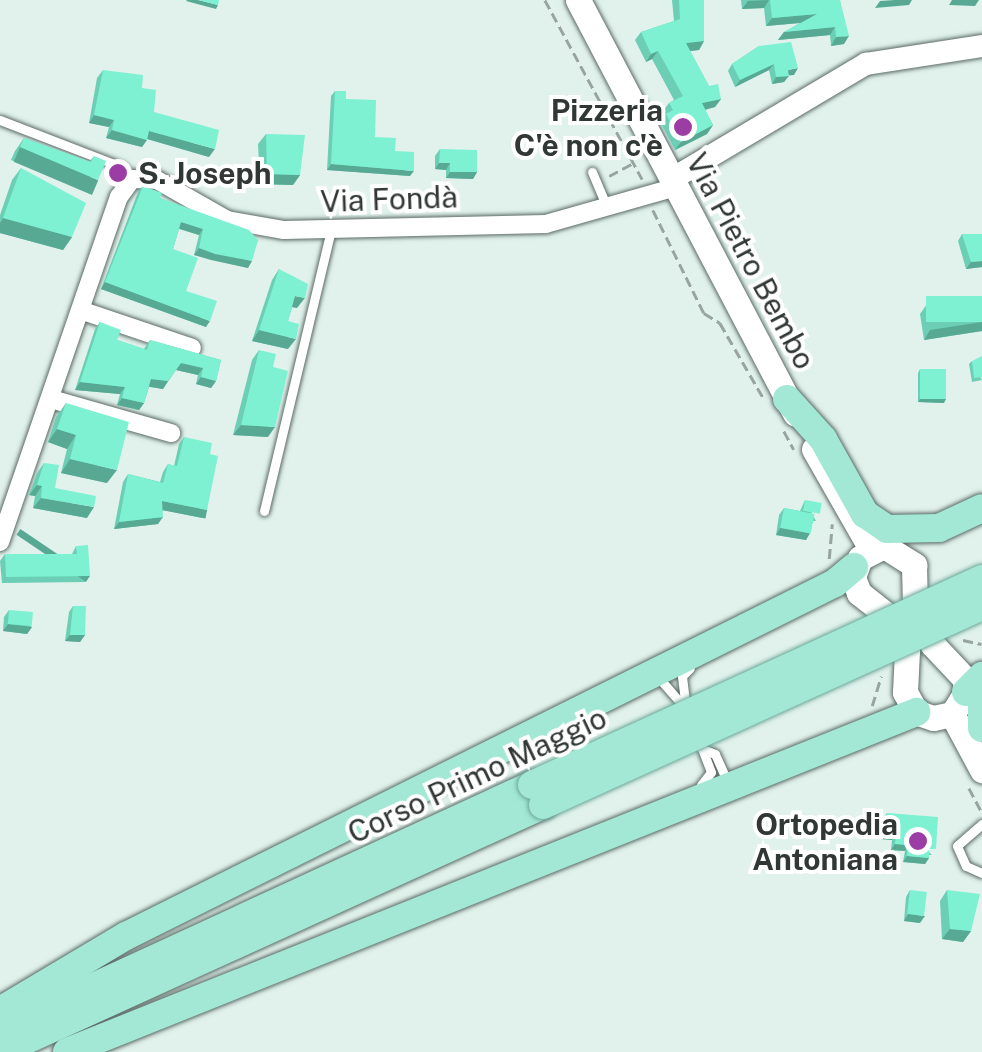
<!DOCTYPE html>
<html>
<head>
<meta charset="utf-8">
<style>
	body { margin:0 }
	#map { position:relative; width:982px; height:1052px; overflow:hidden; background:#e1f2ec; font-family:"Public Sans",sans-serif }
	div>[style] { position:absolute }
	.path>* { height:2.5px; margin-top:-1.25px; transform-origin:0; background:repeating-linear-gradient(90deg,#97a4a0 0 10px,transparent 0 15px) }
	.roads { filter:drop-shadow(0 0 2px #5b6a65) drop-shadow(0 0 2px #5b6a65) }
	.service>* { height:9px; margin:-4.5px; padding:0 4.5px; transform-origin:4.5px; border-radius:4.5px; background:#fff }
	.minor>* { height:18px; margin:-9px; padding:0 9px; transform-origin:9px; border-radius:9px; background:#fff }
	.tertiary>* { height:22px; margin:-11px; padding:0 11px; transform-origin:11px; border-radius:11px; background:#fff }
	.secondary>* { height:25px; margin:-12.5px; padding:0 12.5px; transform-origin:12.5px; border-radius:12.5px; background:#fff }
	.trunk>* { height:28px; margin:-14px; padding:0 14px; transform-origin:14px; border-radius:14px; background:#a2e8d4 }
	.bridges { filter:drop-shadow(0 0 2px #6ba696) drop-shadow(0 0 2px #6ba696) }
	.trunk-bridge>* { height:28px; margin:-14px; padding:0 14px; transform-origin:14px; border-radius:14px; background:#a2e8d4 }
	.wall>* { inset:0; background:#6ccfb5 }
	.shaded-wall>* { inset:0; background:#58a993; transform-origin:0 0 }
	.building>* { inset:0; background:#7df1d2; transform-origin:0 0 }
	.dots>* { width:28px; height:28px; translate:-50% -50%; box-sizing:border-box; border:5px solid #fff; border-radius:50% }
	span { translate:-50% -50%; white-space:nowrap; text-align:center; line-height:1.15; -webkit-text-stroke:8px #fff; paint-order:stroke }
	.poi-label { font-size:30px; color:#303735; font-weight:700 }
	.right { translate:-100% -50%; text-align:right }
	.left { translate:0 -50%; text-align:left }
	.street-label { font-size:30px; color:#303735 }
</style>
</head>
<body>
<div id="map">
	<div class="path">
		<div style="left:545px;top:0;width:204px;rotate:61.5deg"></div>
		<div style="left:609px;top:176px;width:27px;rotate:-28deg"></div>
		<div style="left:653px;top:210px;width:115px;rotate:63.7deg"></div>
		<div style="left:704px;top:313px;width:19px;rotate:32deg"></div>
		<div style="left:720px;top:323px;width:88px;rotate:59.9deg"></div>
		<div style="left:784px;top:431px;width:21px;rotate:62deg"></div>
		<div style="left:829px;top:559px;width:35px;rotate:-85deg"></div>
		<div style="left:963px;top:640px;width:19px;rotate:12deg"></div>
		<div style="left:872px;top:706px;width:31px;rotate:-73deg"></div>
		<div style="left:969px;top:788px;width:27px;rotate:62deg"></div>
	</div>
	<div class="roads">
		<div class="service">
			<div style="left:0;top:120px;width:131px;rotate:21.1deg"></div>
			<div style="left:122px;top:167px;width:16px;rotate:50deg"></div>
			<div style="left:592px;top:172px;width:39px;rotate:67deg"></div>
			<div style="left:264px;top:511px;width:290px;rotate:-76.6deg"></div>
			<div style="left:658px;top:677px;width:43px;rotate:48.8deg"></div>
			<div style="left:686px;top:709px;width:33px;rotate:-97deg"></div>
			<div style="left:682px;top:676px;width:11px;rotate:-45deg"></div>
			<div style="left:701px;top:785px;width:16px;rotate:-52deg"></div>
			<div style="left:711px;top:772px;width:25px;rotate:-111deg"></div>
			<div style="left:702px;top:749px;width:14px;rotate:21deg"></div>
			<div style="left:715px;top:754px;width:24px;rotate:66deg"></div>
			<div style="left:725px;top:776px;width:8px;rotate:14deg"></div>
			<div style="left:982px;top:824px;width:33px;rotate:139deg"></div>
			<div style="left:957px;top:846px;width:22px;rotate:66deg"></div>
			<div style="left:966px;top:866px;width:17px;rotate:24deg"></div>
		</div>
		<div class="minor">
			<div style="left:83px;top:311px;width:115px;rotate:18.7deg"></div>
			<div style="left:51px;top:399px;width:125px;rotate:15.8deg"></div>
			<div style="left:0;top:542px;width:365px;rotate:-71deg"></div>
			<div style="left:119px;top:197px;width:22px;rotate:-54deg"></div>
			<div style="left:132px;top:179px;width:25px;rotate:2deg"></div>
			<div style="left:157px;top:180px;width:81px;rotate:29.7deg"></div>
			<div style="left:227px;top:220px;width:58px;rotate:10deg"></div>
			<div style="left:284px;top:230px;width:262px;rotate:-1.3deg"></div>
			<div style="left:546px;top:224px;width:135px;rotate:-15.9deg"></div>
		</div>
		<div class="tertiary">
			<div style="left:672px;top:179px;width:226px;rotate:-30.7deg"></div>
			<div style="left:866px;top:64px;width:117px;rotate:-8.8deg"></div>
		</div>
		<div class="secondary">
			<div style="left:578px;top:0;width:467px;rotate:62.3deg"></div>
			<div style="left:814px;top:449px;width:115px;rotate:60.3deg"></div>
			<div style="left:884px;top:546px;width:36px;rotate:32deg"></div>
			<div style="left:914px;top:565px;width:42px;rotate:88.6deg"></div>
			<div style="left:915px;top:607px;width:42px;rotate:64.7deg"></div>
			<div style="left:933px;top:645px;width:47px;rotate:46.7deg"></div>
			<div style="left:965px;top:679px;width:13px;rotate:86deg"></div>
			<div style="left:966px;top:692px;width:26px;rotate:122deg"></div>
			<div style="left:952px;top:714px;width:19px;rotate:168deg"></div>
			<div style="left:933px;top:718px;width:18px;rotate:-161deg"></div>
			<div style="left:916px;top:712px;width:23px;rotate:-119deg"></div>
			<div style="left:905px;top:692px;width:41px;rotate:-87.2deg"></div>
			<div style="left:907px;top:651px;width:35px;rotate:-115deg"></div>
			<div style="left:892px;top:619px;width:42px;rotate:-141.8deg"></div>
			<div style="left:859px;top:593px;width:17px;rotate:-111deg"></div>
			<div style="left:853px;top:577px;width:20px;rotate:-70deg"></div>
			<div style="left:860px;top:558px;width:27px;rotate:-27deg"></div>
			<div style="left:952px;top:714px;width:64px;rotate:61.8deg"></div>
		</div>
		<div class="trunk">
			<div style="left:787px;top:399px;width:54px;rotate:48deg"></div>
			<div style="left:823px;top:439px;width:86px;rotate:60.8deg"></div>
			<div style="left:865px;top:514px;width:27px;rotate:34deg"></div>
			<div style="left:887px;top:529px;width:52px;rotate:-1.1deg"></div>
			<div style="left:939px;top:528px;width:47px;rotate:-24.9deg"></div>
			<div style="left:966px;top:692px;width:23px;rotate:-45deg"></div>
			<div style="left:982px;top:700px;width:28px;rotate:90deg"></div>
			<div style="left:0;top:1011px;width:147px;rotate:-30.8deg"></div>
			<div style="left:126px;top:936px;width:792px;rotate:-26.47deg"></div>
			<div style="left:835px;top:583px;width:25px;rotate:-40deg"></div>
			<div style="left:0;top:1030px;width:586px;rotate:-24.73deg"></div>
			<div style="left:0;top:1052px;width:597px;rotate:-24.46deg"></div>
			<div style="left:67px;top:1052px;width:915px;rotate:-21.82deg"></div>
		</div>
	</div>
	<div class="bridges">
		<div class="trunk-bridge">
			<div style="left:532px;top:785px;width:495px;rotate:-24.6deg"></div>
			<div style="left:543px;top:805px;width:482px;rotate:-24.4deg"></div>
		</div>
	</div>
	<div class="wall">
		<div style="clip-path:polygon(672px 0,704px 0,704px 41px,699px 50px,690px 51px,709px 86px,721px 99px,715px 107px,705px 110px,713px 125px,707px 134px,675px 150px,660px 122px,665px 115px,663px 111px,669px 103px,674px 100px,652px 59px,646px 62px,635px 40px,641px 32px,674px 21px)"></div>
		<div style="clip-path:polygon(741px 0,840px 0,844px 44px,831px 46px,830px 35px,778px 40px,784px 32px,800px 23px,766px 26px,764px 8px,742px 9px)"></div>
		<div style="clip-path:polygon(759px 46px,794px 75px,789px 75px,784px 82px,772px 84px,769px 70px,735px 87px,728px 71px,732px 64px)"></div>
		<div style="clip-path:polygon(103px 70px,142px 88px,154px 112px,209px 157px,147px 139px,142px 147px,106px 138px,109px 127px,89px 123px,97px 78px)"></div>
		<div style="clip-path:polygon(335px 91px,346px 99px,375px 137px,410px 176px,327px 170px,331px 96px)"></div>
		<div style="clip-path:polygon(266px 134px,300px 175px,293px 185px,260px 184px,258px 144px)"></div>
		<div style="clip-path:polygon(24px 138px,89px 162px,94px 156px,89px 193px,11px 160px,15px 151px)"></div>
		<div style="clip-path:polygon(440px 149px,477px 172px,473px 179px,446px 178px,446px 170px,435px 169px,435px 156px)"></div>
		<div style="clip-path:polygon(21px 168px,72px 237px,63px 250px,0 233px,0 215px,12px 180px)"></div>
		<div style="clip-path:polygon(143px 186px,160px 198px,258px 240px,248px 268px,194px 255px,199px 235px,179px 229px,173px 249px,186px 291px,206px 327px,101px 289px,138px 192px)"></div>
		<div style="clip-path:polygon(962px 234px,982px 267px,966px 269px,958px 241px)"></div>
		<div style="clip-path:polygon(279px 269px,297px 308px,292px 307px,288px 321px,288px 349px,252px 341px,272px 280px)"></div>
		<div style="clip-path:polygon(982px 296px,982px 331px,924px 340px,920px 314px,927px 304px)"></div>
		<div style="clip-path:polygon(100px 322px,117px 340px,144px 349px,150px 340px,221px 360px,216px 381px,211px 388px,196px 384px,198px 375px,176px 370px,163px 389px,149px 387px,144px 403px,139px 410px,117px 405px,120px 394px,75px 390px,95px 329px)"></div>
		<div style="clip-path:polygon(259px 350px,273px 367px,268px 437px,233px 435px,252px 360px)"></div>
		<div style="clip-path:polygon(972px 361px,982px 380px,972px 382px,969px 364px)"></div>
		<div style="clip-path:polygon(920px 369px,944px 403px,918px 402px,918px 373px)"></div>
		<div style="clip-path:polygon(66px 403px,107px 483px,61px 473px,67px 449px,48px 442px,56px 417px)"></div>
		<div style="clip-path:polygon(184px 437px,202px 518px,163px 510px,158px 524px,114px 529px,123px 482px,128px 474px,160px 482px,163px 472px,168px 464px,174px 466px,179px 444px)"></div>
		<div style="clip-path:polygon(44px 463px,55px 488px,87px 518px,33px 508px,35px 496px,29px 495px,37px 473px)"></div>
		<div style="clip-path:polygon(805px 500px,816px 521px,813px 521px,810px 533px,806px 540px,776px 535px,779px 515px,784px 508px,800px 511px)"></div>
		<div style="clip-path:polygon(76px 546px,86px 582px,2px 583px,0 561px,5px 554px,72px 554px)"></div>
		<div style="clip-path:polygon(73px 606px,85px 635px,80px 642px,65px 641px,69px 612px)"></div>
		<div style="clip-path:polygon(9px 610px,32px 627px,27px 634px,3px 631px,4px 617px)"></div>
		<div style="clip-path:polygon(887px 813px,932px 855px,929px 855px,929px 858px,925px 864px,903px 862px,905px 851px,891px 850px,892px 840px,881px 839px,883px 819px)"></div>
		<div style="clip-path:polygon(910px 890px,920px 923px,904px 921px,906px 897px)"></div>
		<div style="clip-path:polygon(947px 890px,971px 931px,963px 942px,942px 939px,940px 901px)"></div>
	</div>
	<div class="shaded-wall">
		<div style="clip-path:polygon(187px 0,198px 0,218px 5px,216px 9px,186px 1px)"></div>
		<div style="clip-path:polygon(769px 0,764px 8px,742px 9px,748px 1px)"></div>
		<div style="clip-path:polygon(895px 0,912px 0,909px 5px,875px 8px,880px 1px)"></div>
		<div style="clip-path:polygon(952px 0,979px 0,975px 6px,949px 5px)"></div>
		<div style="clip-path:polygon(817px 14px,811px 22px,766px 26px,772px 18px)"></div>
		<div style="clip-path:polygon(835px 27px,830px 35px,778px 40px,784px 32px)"></div>
		<div style="clip-path:polygon(849px 36px,844px 44px,831px 46px,836px 37px)"></div>
		<div style="clip-path:polygon(704px 41px,699px 50px,680px 52px,686px 43px)"></div>
		<div style="clip-path:polygon(658px 51px,652px 59px,646px 62px,651px 54px)"></div>
		<div style="clip-path:polygon(774px 64px,769px 70px,735px 87px,740px 80px)"></div>
		<div style="clip-path:polygon(798px 68px,794px 75px,783px 76px,788px 70px)"></div>
		<div style="clip-path:polygon(789px 76px,784px 82px,772px 84px,776px 77px)"></div>
		<div style="clip-path:polygon(721px 99px,715px 107px,696px 112px,702px 103px)"></div>
		<div style="clip-path:polygon(94px 115px,114px 120px,109px 127px,89px 123px)"></div>
		<div style="clip-path:polygon(713px 125px,707px 134px,675px 150px,681px 142px)"></div>
		<div style="clip-path:polygon(112px 130px,147px 140px,142px 147px,106px 138px)"></div>
		<div style="clip-path:polygon(149px 131px,215px 149px,209px 157px,144px 138px)"></div>
		<div style="left:20px;top:147px;width:85px;height:16px;rotate:23deg"></div>
		<div style="clip-path:polygon(439px 163px,450px 163px,446px 170px,435px 169px)"></div>
		<div style="clip-path:polygon(331px 164px,414px 171px,410px 176px,327px 170px)"></div>
		<div style="clip-path:polygon(450px 172px,477px 172px,473px 179px,446px 178px)"></div>
		<div style="clip-path:polygon(267px 174px,300px 175px,293px 185px,260px 184px)"></div>
		<div style="clip-path:polygon(3px 218px,72px 237px,63px 250px,0 233px,0 223px)"></div>
		<div style="clip-path:polygon(181px 222px,203px 229px,199px 235px,177px 228px)"></div>
		<div style="clip-path:polygon(199px 248px,252px 261px,248px 268px,211px 260px,194px 255px)"></div>
		<div style="clip-path:polygon(982px 261px,982px 267px,966px 269px,971px 262px)"></div>
		<div style="clip-path:polygon(105px 282px,210px 321px,206px 327px,101px 289px)"></div>
		<div style="clip-path:polygon(295px 296px,305px 298px,297px 308px,287px 306px)"></div>
		<div style="clip-path:polygon(982px 322px,982px 331px,924px 340px,930px 330px)"></div>
		<div style="clip-path:polygon(259px 330px,296px 339px,288px 349px,252px 341px)"></div>
		<div style="clip-path:polygon(181px 363px,203px 368px,198px 375px,176px 370px)"></div>
		<div style="clip-path:polygon(201px 377px,216px 381px,211px 388px,196px 384px)"></div>
		<div style="clip-path:polygon(151px 379px,168px 381px,163px 389px,146px 386px)"></div>
		<div style="clip-path:polygon(80px 382px,125px 387px,120px 394px,75px 390px)"></div>
		<div style="clip-path:polygon(122px 398px,144px 403px,139px 410px,117px 405px)"></div>
		<div style="clip-path:polygon(920px 399px,946px 399px,944px 403px,918px 402px)"></div>
		<div style="clip-path:polygon(241px 425px,275px 427px,268px 437px,233px 435px)"></div>
		<div style="clip-path:polygon(57px 429px,76px 435px,67px 449px,48px 442px)"></div>
		<div style="clip-path:polygon(70px 459px,117px 470px,107px 483px,61px 473px)"></div>
		<div style="clip-path:polygon(37px 485px,42px 486px,35px 496px,29px 495px)"></div>
		<div style="clip-path:polygon(41px 498px,94px 507px,87px 518px,33px 508px)"></div>
		<div style="left:162px;top:501px;width:46px;height:9px;rotate:11deg"></div>
		<div style="clip-path:polygon(163px 517px,158px 524px,114px 529px,119px 522px)"></div>
		<div style="clip-path:polygon(780px 528px,810px 533px,806px 540px,776px 535px)"></div>
		<div style="left:90px;top:576px;width:7px;height:84px;rotate:124deg"></div>
		<div style="clip-path:polygon(8px 624px,32px 627px,27px 634px,3px 631px)"></div>
		<div style="clip-path:polygon(70px 635px,85px 635px,80px 642px,65px 641px)"></div>
		<div style="clip-path:polygon(885px 833px,896px 834px,892px 840px,881px 839px)"></div>
		<div style="clip-path:polygon(895px 844px,908px 845px,905px 851px,891px 850px)"></div>
		<div style="clip-path:polygon(907px 856px,929px 858px,925px 864px,903px 862px)"></div>
		<div style="clip-path:polygon(908px 914px,925px 916px,920px 923px,904px 921px)"></div>
		<div style="clip-path:polygon(950px 929px,971px 931px,963px 942px,942px 939px)"></div>
	</div>
	<div class="building">
		<div style="clip-path:polygon(198px 0,219px 0,218px 5px)"></div>
		<div style="clip-path:polygon(679px 0,704px 0,704px 41px,686px 43px,709px 86px,718px 84px,721px 99px,702px 103px,713px 125px,681px 142px,666px 114px,673px 110px,669px 103px,683px 96px,658px 51px,651px 54px,641px 32px,680px 19px)"></div>
		<div style="clip-path:polygon(770px 0,840px 0,849px 36px,836px 37px,835px 27px,784px 32px,817px 14px,772px 18px)"></div>
		<div style="clip-path:polygon(791px 42px,798px 68px,788px 70px,789px 76px,776px 77px,774px 64px,740px 80px,732px 64px,759px 46px)"></div>
		<div style="clip-path:polygon(103px 70px,143px 75px,142px 88px,156px 90px,154px 112px,219px 130px,215px 149px,149px 131px,147px 140px,112px 130px,114px 120px,94px 115px)"></div>
		<div style="clip-path:polygon(335px 91px,346px 91px,346px 99px,376px 100px,375px 137px,396px 138px,395px 151px,414px 152px,414px 171px,331px 164px)"></div>
		<div style="clip-path:polygon(266px 134px,305px 135px,300px 175px,267px 174px)"></div>
		<div style="clip-path:polygon(24px 138px,91px 162px,94px 156px,106px 161px,98px 180px,20px 147px)"></div>
		<div style="clip-path:polygon(440px 149px,477px 150px,477px 172px,450px 172px,450px 163px,439px 163px)"></div>
		<div style="clip-path:polygon(21px 168px,86px 203px,72px 237px,3px 218px)"></div>
		<div style="clip-path:polygon(143px 186px,162px 193px,160px 198px,249px 230px,258px 240px,252px 261px,215px 254px,199px 248px,203px 229px,181px 222px,173px 249px,198px 258px,186px 291px,217px 301px,210px 321px,105px 282px)"></div>
		<div style="clip-path:polygon(962px 234px,982px 234px,982px 261px,971px 262px)"></div>
		<div style="clip-path:polygon(279px 269px,308px 284px,305px 298px,295px 296px,288px 321px,299px 324px,296px 339px,259px 330px)"></div>
		<div style="left:982px;top:296px;width:26px;height:56px;rotate:90deg"></div>
		<div style="clip-path:polygon(100px 322px,121px 330px,117px 340px,133px 345px,147px 350px,150px 340px,221px 360px,216px 381px,201px 377px,203px 368px,181px 363px,168px 381px,151px 379px,144px 403px,122px 398px,125px 387px,80px 382px)"></div>
		<div style="clip-path:polygon(259px 350px,276px 354px,273px 367px,288px 371px,275px 427px,241px 425px)"></div>
		<div style="clip-path:polygon(982px 356px,982px 377px,974px 378px,972px 361px)"></div>
		<div style="left:920px;top:369px;width:26px;height:30px"></div>
		<div style="clip-path:polygon(66px 403px,129px 422px,117px 470px,70px 459px,76px 435px,57px 429px)"></div>
		<div style="clip-path:polygon(184px 437px,212px 443px,210px 454px,218px 456px,207px 510px,162px 501px,163px 517px,119px 522px,128px 474px,163px 483px,168px 464px,177px 466px)"></div>
		<div style="clip-path:polygon(44px 463px,59px 465px,55px 488px,96px 496px,94px 507px,41px 498px,42px 486px,37px 485px)"></div>
		<div style="left:805px;top:500px;width:17px;height:11px;rotate:10deg"></div>
		<div style="left:784px;top:508px;width:31px;height:20px;rotate:11deg"></div>
		<div style="clip-path:polygon(88px 545px,90px 576px,6px 577px,5px 554px,77px 554px,76px 546px)"></div>
		<div style="clip-path:polygon(73px 606px,86px 606px,85px 635px,70px 635px)"></div>
		<div style="left:9px;top:610px;width:24px;height:14px;rotate:5deg"></div>
		<div style="clip-path:polygon(887px 813px,938px 817px,936px 849px,929px 849px,929px 858px,907px 856px,908px 845px,895px 844px,896px 834px,885px 833px)"></div>
		<div style="left:910px;top:890px;width:17px;height:24px;rotate:7deg"></div>
		<div style="clip-path:polygon(947px 890px,980px 894px,971px 931px,950px 929px)"></div>
	</div>
	<div class="dots">
		<div style="left:683px;top:127px;background:#9c3da5"></div>
		<div style="left:118px;top:173px;background:#9c3da5"></div>
		<div style="left:918px;top:841px;background:#9c3da5"></div>
	</div>
	<div class="poi-label">
		<span class="right" style="left:663px;top:127px">Pizzeria<br>C'è non c'è</span>
		<span class="left" style="left:138px;top:173px">S. Joseph</span>
		<span class="right" style="left:898px;top:841px">Ortopedia<br>Antoniana</span>
	</div>
	<div class="street-label">
		<span style="left:389px;top:199px;rotate:-2deg">Via Fondà</span>
		<span style="left:751px;top:261px;rotate:62deg">Via Pietro Bembo</span>
		<span style="left:477px;top:775px;rotate:-25deg">Corso Primo Maggio</span>
	</div>
</div>
</body>
</html>
